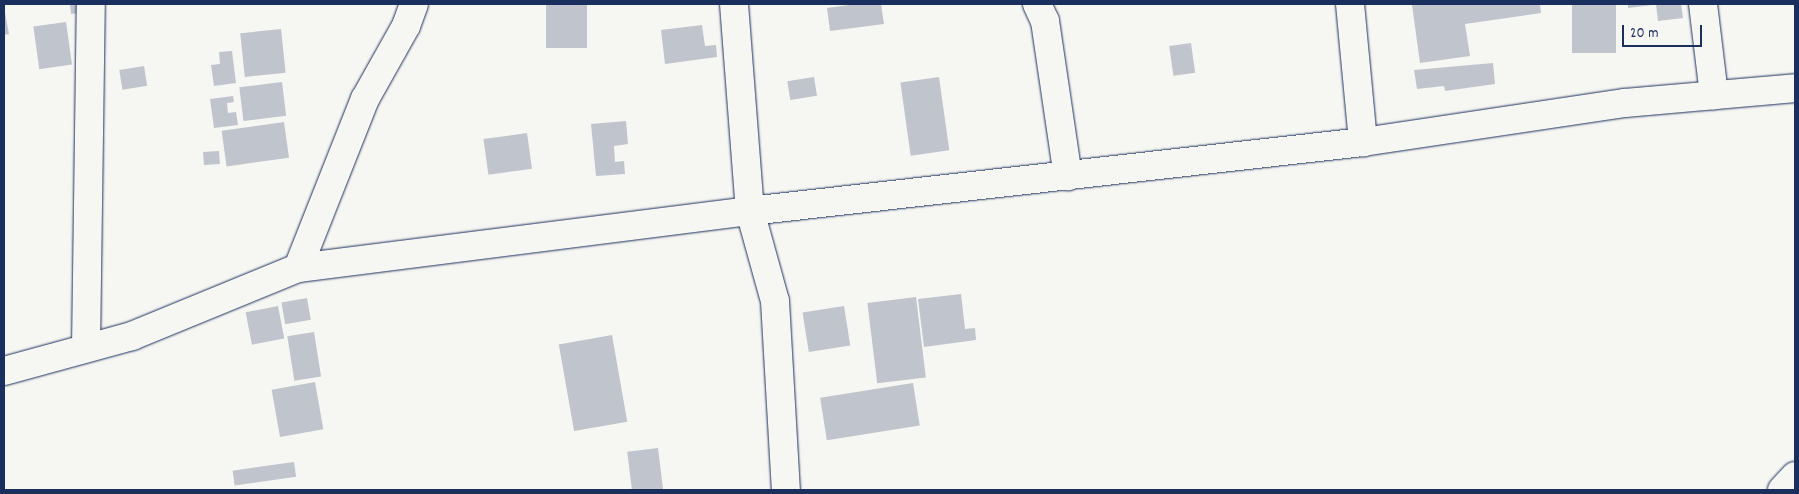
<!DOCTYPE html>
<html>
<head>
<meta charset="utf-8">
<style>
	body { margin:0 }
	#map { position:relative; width:1799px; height:494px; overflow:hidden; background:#f6f6f2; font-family:Dekko,sans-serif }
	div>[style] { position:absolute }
	.building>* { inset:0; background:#c0c4cd; transform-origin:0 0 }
	.roads { filter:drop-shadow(0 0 1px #1b2f5e) drop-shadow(0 0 1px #1b2f5e) }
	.minor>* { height:28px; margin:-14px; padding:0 14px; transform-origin:14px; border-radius:14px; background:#f6f6f2 }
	span { translate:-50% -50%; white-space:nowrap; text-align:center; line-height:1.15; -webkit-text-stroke:4.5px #f6f6f2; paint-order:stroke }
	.frame { position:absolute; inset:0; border:5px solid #1b2f5e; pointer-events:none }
	.scale { position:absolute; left:1622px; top:25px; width:80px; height:22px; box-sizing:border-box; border:2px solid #1b2f5e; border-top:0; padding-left:6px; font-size:15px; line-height:18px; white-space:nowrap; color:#1b2f5e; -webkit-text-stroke:4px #f6f6f2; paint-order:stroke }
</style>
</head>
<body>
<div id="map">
	<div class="building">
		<div style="clip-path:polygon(70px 4px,88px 4px,89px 12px,71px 14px)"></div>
		<div style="left:546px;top:4px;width:41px;height:44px"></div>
		<div style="clip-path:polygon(857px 4px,881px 4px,884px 24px,830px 31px,827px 8px)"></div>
		<div style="clip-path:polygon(1424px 4px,1540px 4px,1541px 13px,1465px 24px,1470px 56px,1420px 63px,1412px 5px)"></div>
		<div style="left:1572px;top:4px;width:44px;height:49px"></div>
		<div style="clip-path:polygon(1628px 4px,1652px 4px,1652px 5px,1628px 8px)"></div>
		<div style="clip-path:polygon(1656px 4px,1681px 4px,1683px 18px,1658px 21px)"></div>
		<div style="clip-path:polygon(4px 7px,9px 34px,4px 35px)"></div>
		<div style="left:66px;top:22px;width:43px;height:33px;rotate:82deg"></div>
		<div style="clip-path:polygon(702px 25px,705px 46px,716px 45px,717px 57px,665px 64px,661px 30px)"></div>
		<div style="left:281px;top:29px;width:44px;height:41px;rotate:84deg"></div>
		<div style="left:1191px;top:43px;width:30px;height:22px;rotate:82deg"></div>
		<div style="clip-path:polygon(232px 51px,236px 83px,214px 86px,211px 65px,220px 64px,219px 52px)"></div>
		<div style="clip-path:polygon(1493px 63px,1495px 84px,1445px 91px,1444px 86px,1417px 89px,1414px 70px)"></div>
		<div style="left:144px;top:66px;width:20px;height:25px;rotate:81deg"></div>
		<div style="left:814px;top:77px;width:19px;height:27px;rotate:81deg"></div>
		<div style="left:939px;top:77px;width:74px;height:39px;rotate:82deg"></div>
		<div style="left:282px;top:82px;width:34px;height:43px;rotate:83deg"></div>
		<div style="clip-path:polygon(233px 96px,234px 102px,227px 103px,228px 113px,236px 112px,238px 125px,214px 128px,210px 99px)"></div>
		<div style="clip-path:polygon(626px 121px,628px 144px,614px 146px,615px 162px,624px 161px,625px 174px,596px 176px,591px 124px)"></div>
		<div style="left:284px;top:122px;width:36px;height:63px;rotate:82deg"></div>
		<div style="left:527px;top:133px;width:36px;height:44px;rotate:82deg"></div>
		<div style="left:219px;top:151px;width:13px;height:16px;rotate:86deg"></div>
		<div style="clip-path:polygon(961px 294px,965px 329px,975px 328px,976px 340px,924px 347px,918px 299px)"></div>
		<div style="left:916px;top:297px;width:81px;height:49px;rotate:83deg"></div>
		<div style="left:307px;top:298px;width:22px;height:26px;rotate:80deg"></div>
		<div style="left:278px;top:306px;width:33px;height:33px;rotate:79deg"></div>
		<div style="left:844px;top:306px;width:40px;height:42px;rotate:81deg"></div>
		<div style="left:314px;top:332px;width:45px;height:27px;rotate:81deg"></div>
		<div style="left:612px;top:335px;width:88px;height:54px;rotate:80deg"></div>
		<div style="left:315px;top:382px;width:48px;height:44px;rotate:80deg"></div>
		<div style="left:913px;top:383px;width:43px;height:94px;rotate:81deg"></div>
		<div style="left:658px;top:448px;width:42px;height:31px;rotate:83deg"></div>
		<div style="left:294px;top:462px;width:15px;height:62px;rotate:82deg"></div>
	</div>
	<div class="roads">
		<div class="minor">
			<div style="left:734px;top:4px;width:208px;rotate:85.6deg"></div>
			<div style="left:750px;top:211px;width:93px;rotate:74.5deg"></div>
			<div style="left:775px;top:301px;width:189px;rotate:86.7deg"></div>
			<div style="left:1037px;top:4px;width:19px;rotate:65deg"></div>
			<div style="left:1045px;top:21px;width:157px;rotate:81.6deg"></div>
			<div style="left:1350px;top:4px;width:139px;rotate:84.6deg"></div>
			<div style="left:1703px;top:4px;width:92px;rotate:83.1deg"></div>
			<div style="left:298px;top:268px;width:182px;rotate:-68.4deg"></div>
			<div style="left:365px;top:99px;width:84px;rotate:-60.7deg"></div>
			<div style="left:406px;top:26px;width:23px;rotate:-70deg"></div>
			<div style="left:86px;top:348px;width:344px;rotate:-89.2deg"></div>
			<div style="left:4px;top:371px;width:133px;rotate:-15.3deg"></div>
			<div style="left:132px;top:336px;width:179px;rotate:-22.3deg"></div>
			<div style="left:298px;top:268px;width:456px;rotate:-7.2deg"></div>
			<div style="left:750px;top:211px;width:617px;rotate:-6.42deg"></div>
			<div style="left:1363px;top:142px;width:265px;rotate:-8.5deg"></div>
			<div style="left:1625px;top:103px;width:171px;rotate:-5deg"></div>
			<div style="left:1782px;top:490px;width:19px;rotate:-47deg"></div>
		</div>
	</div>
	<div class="frame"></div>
	<div class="scale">20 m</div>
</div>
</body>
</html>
